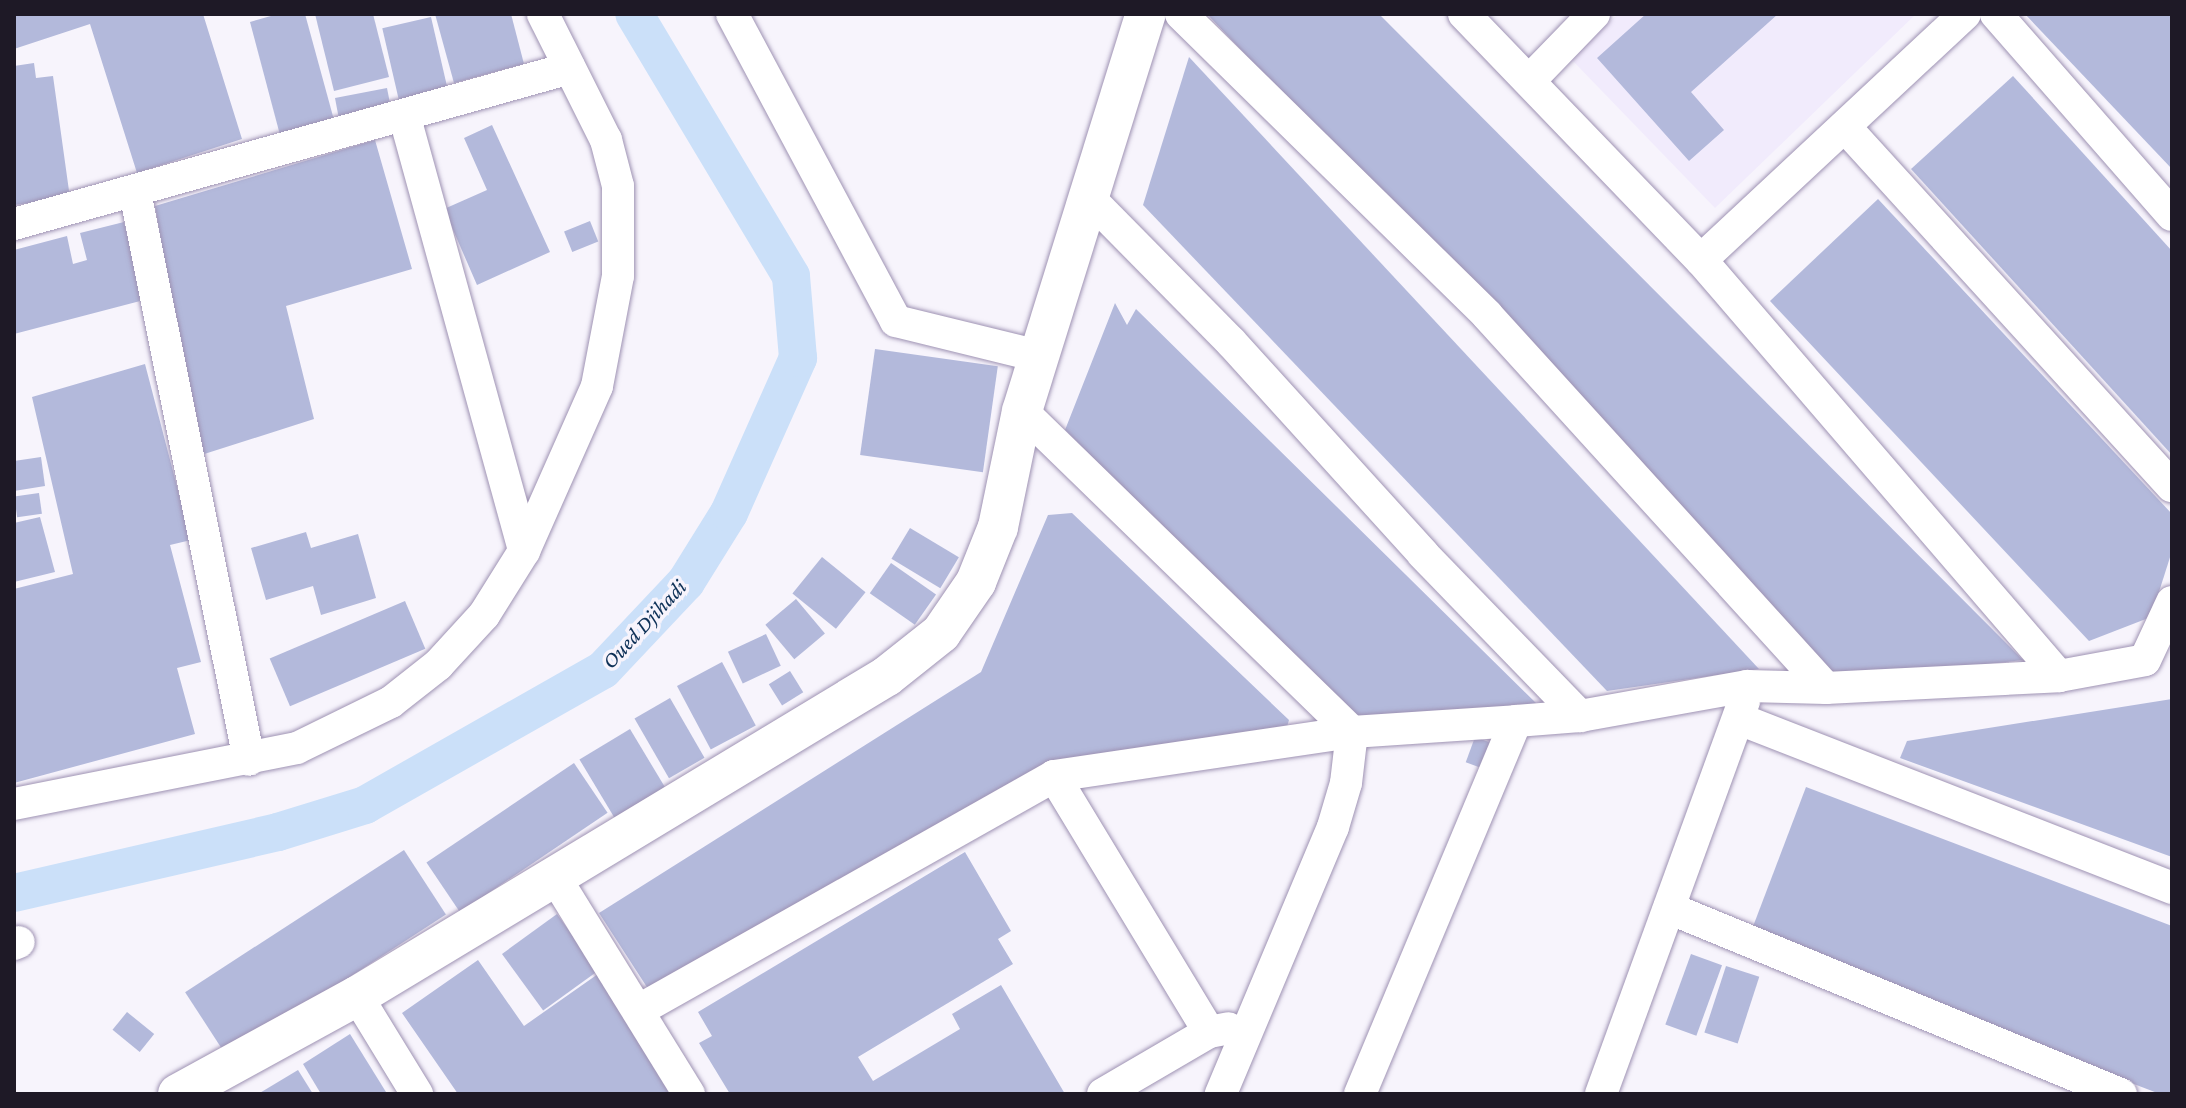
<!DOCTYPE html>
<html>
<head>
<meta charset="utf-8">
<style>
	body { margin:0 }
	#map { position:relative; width:2186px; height:1108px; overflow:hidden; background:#f7f4fc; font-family:"Crimson Pro",serif }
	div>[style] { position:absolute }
	.built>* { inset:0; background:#f1ebfc }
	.canal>* { height:38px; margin:-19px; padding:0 19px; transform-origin:19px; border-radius:19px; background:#cbe0f9 }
	.building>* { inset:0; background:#b3b9db; transform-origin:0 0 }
	.roads { filter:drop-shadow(0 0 2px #9e92b3) drop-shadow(0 0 2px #9e92b3) }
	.minor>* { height:32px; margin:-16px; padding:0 16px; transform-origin:16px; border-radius:16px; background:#fff }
	.tertiary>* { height:40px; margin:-20px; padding:0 20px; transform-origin:20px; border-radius:20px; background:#fff }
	span { translate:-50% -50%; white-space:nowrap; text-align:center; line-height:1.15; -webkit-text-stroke:7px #f7f4fc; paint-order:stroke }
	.water-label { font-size:22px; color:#0e3157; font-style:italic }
	.frame { position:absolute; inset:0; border:16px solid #1e1926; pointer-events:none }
</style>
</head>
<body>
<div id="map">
	<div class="built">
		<div style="clip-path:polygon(1618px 14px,1916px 14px,1715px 208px,1571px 59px)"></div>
	</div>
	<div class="canal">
		<div style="left:14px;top:893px;width:271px;rotate:-13deg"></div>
		<div style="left:278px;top:832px;width:91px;rotate:-17.2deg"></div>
		<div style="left:365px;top:805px;width:274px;rotate:-29.6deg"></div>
		<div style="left:603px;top:670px;width:121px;rotate:-46.7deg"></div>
		<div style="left:686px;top:582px;width:81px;rotate:-58.1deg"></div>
		<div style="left:729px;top:513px;width:170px;rotate:-66deg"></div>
		<div style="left:798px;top:358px;width:82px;rotate:-94.9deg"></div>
		<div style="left:791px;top:276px;width:305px;rotate:-120.9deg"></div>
	</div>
	<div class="building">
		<div style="clip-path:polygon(14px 14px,203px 14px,242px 139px,137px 173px,90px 24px,14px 49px)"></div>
		<div style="clip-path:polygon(278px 14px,305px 14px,334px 120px,280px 135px,250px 22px)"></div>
		<div style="clip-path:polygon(315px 14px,373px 14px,389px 77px,334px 91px)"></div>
		<div style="clip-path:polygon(435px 14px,511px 14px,524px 64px,454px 83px)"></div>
		<div style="clip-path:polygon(1207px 14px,1379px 14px,2023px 660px,1839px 682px)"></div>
		<div style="clip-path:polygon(1646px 14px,1778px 14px,1691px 92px,1724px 130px,1689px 161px,1597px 58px)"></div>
		<div style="clip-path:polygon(2025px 14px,2172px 14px,2172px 169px)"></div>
		<div style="left:431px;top:17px;width:76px;height:50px;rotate:77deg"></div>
		<div style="clip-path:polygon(1189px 57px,1759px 669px,1607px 691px,1143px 205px)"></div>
		<div style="clip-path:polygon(34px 63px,36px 78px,53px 76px,70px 198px,14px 205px,14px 66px)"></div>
		<div style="clip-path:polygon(2013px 76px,2172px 251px,2172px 455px,1911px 169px)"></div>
		<div style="left:387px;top:88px;width:26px;height:53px;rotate:79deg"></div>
		<div style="clip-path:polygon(492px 125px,550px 252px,477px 285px,444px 209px,487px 190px,464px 138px)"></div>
		<div style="clip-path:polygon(375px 140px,412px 269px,286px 306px,314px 419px,198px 456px,155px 206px)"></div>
		<div style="clip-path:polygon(1878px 199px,2172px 514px,2172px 551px,2151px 617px,2089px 641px,1770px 301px)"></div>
		<div style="left:590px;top:221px;width:22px;height:28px;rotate:68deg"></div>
		<div style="clip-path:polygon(124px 222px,144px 300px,14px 334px,14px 250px,67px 236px,73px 264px,87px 260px,80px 233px)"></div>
		<div style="clip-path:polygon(1115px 303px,1127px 325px,1136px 309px,1537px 704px,1360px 722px,1065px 430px)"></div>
		<div style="left:875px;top:349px;width:124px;height:107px;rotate:8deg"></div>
		<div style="clip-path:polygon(145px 364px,191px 540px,170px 545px,201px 662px,177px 668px,195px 734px,14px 783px,14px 589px,73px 574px,32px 397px)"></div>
		<div style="clip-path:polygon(41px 457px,45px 486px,14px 491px,14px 461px)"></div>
		<div style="left:39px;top:493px;width:21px;height:25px;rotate:82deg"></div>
		<div style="clip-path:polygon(1072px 513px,1289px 720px,1280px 750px,1059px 769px,654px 998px,599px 913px,981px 672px,1048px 515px)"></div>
		<div style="clip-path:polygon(40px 517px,55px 572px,14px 582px,14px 523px)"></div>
		<div style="left:910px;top:528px;width:57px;height:36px;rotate:31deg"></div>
		<div style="clip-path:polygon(306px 532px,311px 548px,358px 534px,376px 598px,321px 615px,313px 586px,266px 600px,251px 548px)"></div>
		<div style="left:822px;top:557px;width:56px;height:47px;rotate:39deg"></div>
		<div style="left:891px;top:563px;width:55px;height:37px;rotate:35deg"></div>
		<div style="left:796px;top:599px;width:45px;height:40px;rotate:50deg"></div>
		<div style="left:405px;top:601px;width:52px;height:147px;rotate:67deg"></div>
		<div style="left:766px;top:634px;width:35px;height:42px;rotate:65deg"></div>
		<div style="left:722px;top:662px;width:72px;height:51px;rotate:62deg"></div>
		<div style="left:790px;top:671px;width:25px;height:25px;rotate:58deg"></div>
		<div style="left:670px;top:698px;width:69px;height:41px;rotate:60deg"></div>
		<div style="clip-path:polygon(2172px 699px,2172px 857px,1900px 758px,1907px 741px)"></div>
		<div style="left:630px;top:729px;width:68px;height:59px;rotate:59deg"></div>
		<div style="left:1475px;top:737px;width:23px;height:27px;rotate:20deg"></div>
		<div style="left:574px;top:763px;width:60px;height:178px;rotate:56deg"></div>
		<div style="clip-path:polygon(1806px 787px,2172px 926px,2172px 1094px,2160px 1094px,1749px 937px)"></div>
		<div style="left:404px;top:850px;width:77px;height:261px;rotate:57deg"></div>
		<div style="clip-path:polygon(965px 852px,1011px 931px,998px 939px,1013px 964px,858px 1057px,873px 1081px,960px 1029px,952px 1014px,1001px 985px,1065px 1094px,730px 1094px,699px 1043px,712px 1036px,698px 1012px)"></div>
		<div style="left:557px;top:914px;width:70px;height:68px;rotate:54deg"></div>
		<div style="left:1691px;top:954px;width:33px;height:75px;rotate:20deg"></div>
		<div style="clip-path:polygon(478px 960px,524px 1026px,598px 974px,682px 1094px,458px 1094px,402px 1013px)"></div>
		<div style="left:1726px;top:966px;width:35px;height:70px;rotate:18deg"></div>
		<div style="left:127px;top:1012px;width:35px;height:23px;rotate:39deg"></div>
		<div style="clip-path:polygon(350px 1034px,386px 1092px,383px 1094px,321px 1094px,303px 1064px)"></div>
		<div style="clip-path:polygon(298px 1070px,313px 1094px,258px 1094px)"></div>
	</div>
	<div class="roads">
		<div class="minor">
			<div style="left:732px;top:14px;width:348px;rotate:61.9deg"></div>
			<div style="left:896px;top:321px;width:147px;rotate:13.8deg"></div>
			<div style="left:1181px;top:14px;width:429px;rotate:44.5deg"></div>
			<div style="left:1487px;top:315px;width:504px;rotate:47.73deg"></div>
			<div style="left:1464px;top:14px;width:342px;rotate:46.1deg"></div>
			<div style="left:1701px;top:260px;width:549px;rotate:49.29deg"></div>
			<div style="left:1996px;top:14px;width:267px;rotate:48.8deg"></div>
			<div style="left:1530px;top:80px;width:92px;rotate:-45.9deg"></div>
			<div style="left:405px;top:118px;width:449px;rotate:74.6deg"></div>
			<div style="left:1845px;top:127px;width:486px;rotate:47.7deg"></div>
			<div style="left:135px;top:192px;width:579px;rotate:78.65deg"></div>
			<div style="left:1089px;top:198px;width:202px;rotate:45.4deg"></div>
			<div style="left:1231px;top:342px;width:286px;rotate:47.8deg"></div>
			<div style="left:1423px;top:554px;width:226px;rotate:45.9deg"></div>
			<div style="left:14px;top:224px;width:577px;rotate:-15.67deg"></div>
			<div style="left:1701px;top:260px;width:361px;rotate:-43deg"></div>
			<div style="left:1022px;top:411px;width:460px;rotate:44.2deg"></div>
			<div style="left:1352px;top:732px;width:51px;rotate:96.7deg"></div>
			<div style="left:1346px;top:783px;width:46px;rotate:106.5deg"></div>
			<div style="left:1333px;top:827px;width:290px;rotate:112.8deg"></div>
			<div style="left:1739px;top:719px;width:465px;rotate:21.3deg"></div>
			<div style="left:1054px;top:776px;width:299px;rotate:58.8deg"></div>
			<div style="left:14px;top:804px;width:288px;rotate:-11.2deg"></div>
			<div style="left:297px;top:748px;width:105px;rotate:-26.1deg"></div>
			<div style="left:391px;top:702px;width:60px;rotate:-38.2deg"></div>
			<div style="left:438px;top:665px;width:68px;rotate:-47.4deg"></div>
			<div style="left:484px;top:615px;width:75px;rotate:-58deg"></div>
			<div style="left:524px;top:551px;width:180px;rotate:-66.1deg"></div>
			<div style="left:597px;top:386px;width:112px;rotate:-79.2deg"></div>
			<div style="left:618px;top:276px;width:90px;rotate:-90deg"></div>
			<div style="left:618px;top:186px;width:48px;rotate:-104.6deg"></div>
			<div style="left:606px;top:140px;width:141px;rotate:-116.6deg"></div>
			<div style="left:553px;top:874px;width:259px;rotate:58.3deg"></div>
			<div style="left:1669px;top:908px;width:489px;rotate:22.4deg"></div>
			<div style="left:14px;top:944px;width:5px;rotate:-22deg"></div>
			<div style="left:357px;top:996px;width:115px;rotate:58.5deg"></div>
			<div style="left:641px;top:1009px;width:474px;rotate:-29.4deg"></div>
			<div style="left:1054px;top:776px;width:301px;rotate:-8.4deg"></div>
			<div style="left:1352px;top:732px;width:164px;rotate:-3.8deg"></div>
			<div style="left:1103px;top:1094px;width:123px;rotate:-30.3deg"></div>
			<div style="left:1209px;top:1032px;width:20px;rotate:-11deg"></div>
			<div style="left:1360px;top:1094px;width:404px;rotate:-67.3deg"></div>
			<div style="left:1516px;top:721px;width:64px;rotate:-4.5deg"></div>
			<div style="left:1580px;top:716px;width:170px;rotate:-10.2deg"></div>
			<div style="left:1747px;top:686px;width:79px;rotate:1.5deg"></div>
			<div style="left:1826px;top:688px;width:233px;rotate:-2.9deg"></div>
			<div style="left:2059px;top:676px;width:87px;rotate:-10.5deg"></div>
			<div style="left:2145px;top:660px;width:64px;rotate:-65deg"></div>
			<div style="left:1601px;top:1094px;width:418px;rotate:-70deg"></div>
		</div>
		<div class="tertiary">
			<div style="left:178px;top:1094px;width:204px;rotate:-28.7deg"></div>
			<div style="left:357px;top:996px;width:619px;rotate:-31.12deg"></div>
			<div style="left:887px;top:676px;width:69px;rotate:-38.5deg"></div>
			<div style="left:941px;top:633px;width:62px;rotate:-55.5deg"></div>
			<div style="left:976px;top:582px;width:59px;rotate:-68.2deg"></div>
			<div style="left:998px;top:527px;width:118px;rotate:-78.3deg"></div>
			<div style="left:1022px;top:411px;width:416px;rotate:-72.7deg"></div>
		</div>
	</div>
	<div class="water-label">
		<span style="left:644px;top:624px;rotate:-47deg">Oued Djihadi</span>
	</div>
	<div class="frame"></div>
</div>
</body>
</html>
